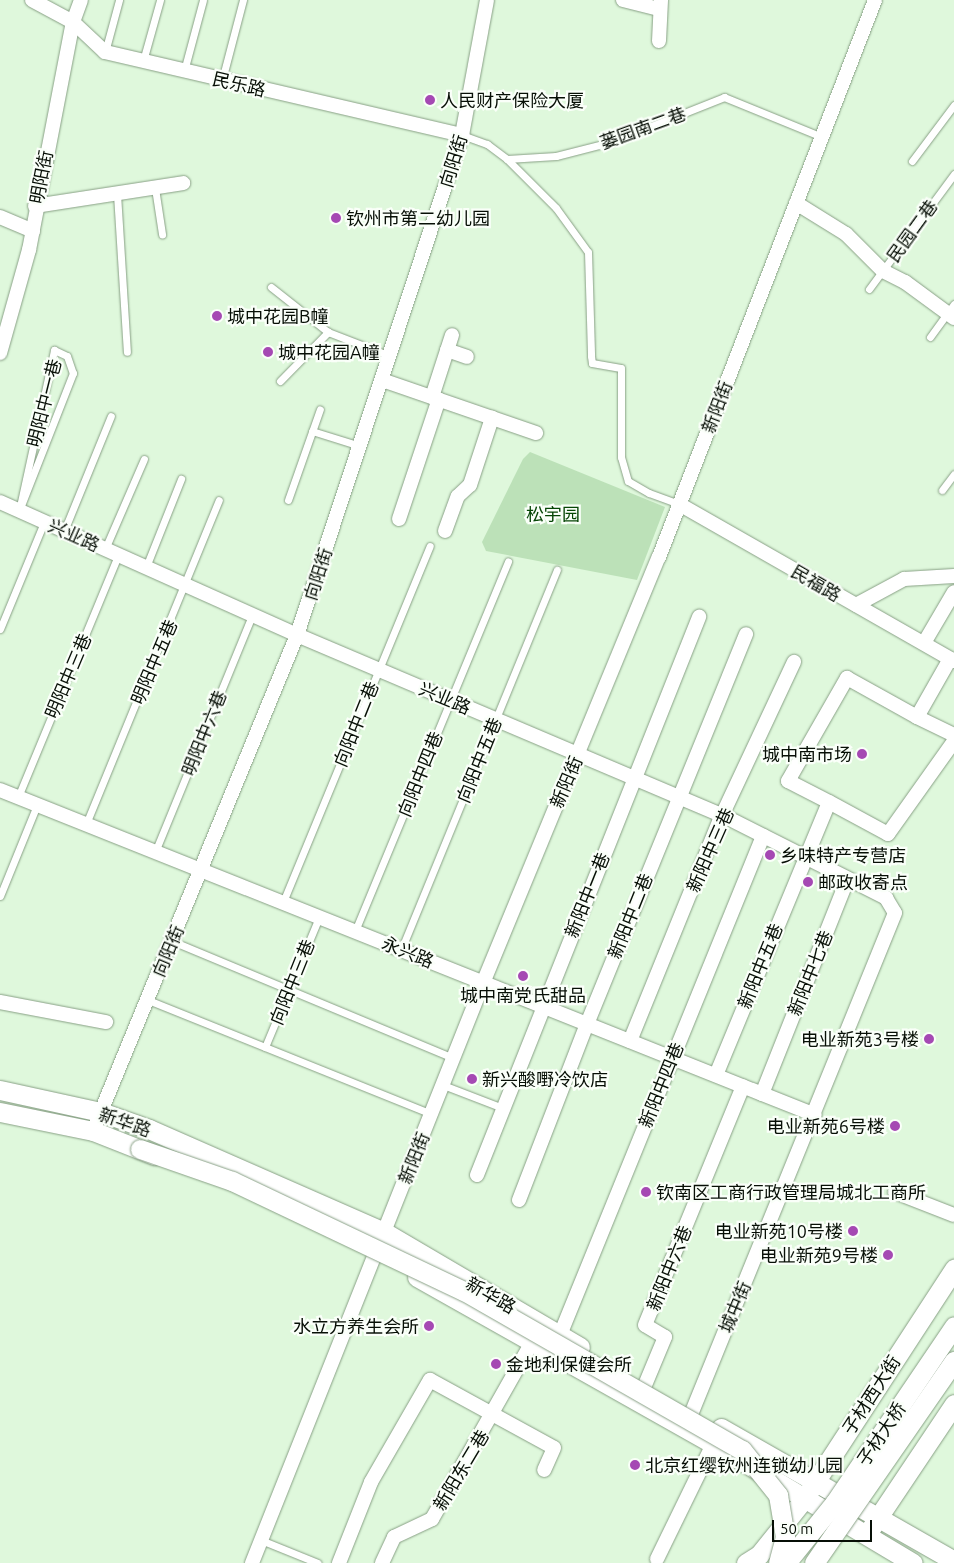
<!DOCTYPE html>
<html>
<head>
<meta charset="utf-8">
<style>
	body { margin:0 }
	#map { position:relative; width:954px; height:1563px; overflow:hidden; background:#dff8dc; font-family:Ubuntu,"Noto Sans SC",sans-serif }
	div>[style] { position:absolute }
	.green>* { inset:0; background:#bce1b8 }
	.roads { filter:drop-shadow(0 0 1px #88a085) drop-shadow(0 0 1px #88a085) }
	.lane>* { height:7px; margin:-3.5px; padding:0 3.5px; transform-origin:3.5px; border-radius:3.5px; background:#fff }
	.street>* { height:14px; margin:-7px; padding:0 7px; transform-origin:7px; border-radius:7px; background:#fff }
	.secondary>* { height:19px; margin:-9.5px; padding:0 9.5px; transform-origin:9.5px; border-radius:9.5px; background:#fff }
	.bridges { filter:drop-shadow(0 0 1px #88a085) drop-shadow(0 0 1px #88a085) }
	.secondary-bridge>* { height:19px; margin:-9.5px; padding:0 9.5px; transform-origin:9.5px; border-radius:9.5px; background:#fff }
	.dots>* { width:14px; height:14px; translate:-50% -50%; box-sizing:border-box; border:2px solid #fafff9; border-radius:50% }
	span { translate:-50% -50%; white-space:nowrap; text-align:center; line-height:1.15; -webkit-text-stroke:4.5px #fafff9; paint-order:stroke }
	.street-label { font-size:18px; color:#070f06 }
	.poi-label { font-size:18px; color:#070f06 }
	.left { translate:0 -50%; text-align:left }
	.right { translate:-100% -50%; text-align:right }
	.park-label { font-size:18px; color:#064605 }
	.scale { position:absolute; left:772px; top:1520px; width:100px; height:22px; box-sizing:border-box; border:2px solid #070f06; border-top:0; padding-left:6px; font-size:15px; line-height:18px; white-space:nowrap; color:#070f06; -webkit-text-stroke:4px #fafff9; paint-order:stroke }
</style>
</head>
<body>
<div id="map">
	<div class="green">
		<div style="clip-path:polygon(530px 452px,665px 507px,637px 580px,486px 551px,482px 542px,523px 459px)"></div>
	</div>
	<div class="roads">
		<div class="lane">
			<div style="left:105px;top:52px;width:54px;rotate:-74.9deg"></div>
			<div style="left:143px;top:61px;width:63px;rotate:-74.4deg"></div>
			<div style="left:184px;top:71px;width:73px;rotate:-75deg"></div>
			<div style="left:222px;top:80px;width:83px;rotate:-75.3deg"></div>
			<div style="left:462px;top:135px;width:27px;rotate:20deg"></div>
			<div style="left:487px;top:144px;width:25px;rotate:37deg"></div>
			<div style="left:507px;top:159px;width:69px;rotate:45deg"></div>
			<div style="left:556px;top:208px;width:54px;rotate:54deg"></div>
			<div style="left:588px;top:252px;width:104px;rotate:88.3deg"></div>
			<div style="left:591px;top:356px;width:7px;rotate:82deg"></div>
			<div style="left:592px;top:363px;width:29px;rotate:10deg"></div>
			<div style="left:621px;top:368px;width:89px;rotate:90deg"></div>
			<div style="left:621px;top:457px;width:25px;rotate:74deg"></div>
			<div style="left:628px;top:481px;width:24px;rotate:30deg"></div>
			<div style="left:649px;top:493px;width:32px;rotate:20deg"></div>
			<div style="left:507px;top:159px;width:49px;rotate:-3.5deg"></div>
			<div style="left:556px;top:156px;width:57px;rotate:-14.3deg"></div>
			<div style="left:611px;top:142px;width:122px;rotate:-21.7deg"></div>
			<div style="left:724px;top:97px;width:106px;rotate:22.2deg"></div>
			<div style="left:912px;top:161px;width:70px;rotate:-53.1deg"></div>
			<div style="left:155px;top:188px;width:47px;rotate:81.3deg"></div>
			<div style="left:117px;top:194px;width:158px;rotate:86.4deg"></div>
			<div style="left:271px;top:287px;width:73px;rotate:38.3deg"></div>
			<div style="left:328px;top:332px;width:66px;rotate:21.2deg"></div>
			<div style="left:869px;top:289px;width:143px;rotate:-53.5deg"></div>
			<div style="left:930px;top:337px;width:41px;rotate:-54deg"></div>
			<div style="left:54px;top:350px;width:14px;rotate:25deg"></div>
			<div style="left:67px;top:356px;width:18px;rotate:71deg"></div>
			<div style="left:73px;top:373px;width:148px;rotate:111.4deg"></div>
			<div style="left:19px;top:511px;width:165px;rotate:-77.7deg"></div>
			<div style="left:280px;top:381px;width:69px;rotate:-45.6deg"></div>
			<div style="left:312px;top:431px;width:50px;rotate:17.4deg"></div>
			<div style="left:942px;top:490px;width:20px;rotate:-53deg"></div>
			<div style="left:288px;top:500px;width:96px;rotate:-70.6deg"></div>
			<div style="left:64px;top:531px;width:124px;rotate:-67.8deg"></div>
			<div style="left:105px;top:549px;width:98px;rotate:-66.6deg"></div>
			<div style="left:146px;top:567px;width:95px;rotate:-68.3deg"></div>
			<div style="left:0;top:629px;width:116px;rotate:-67.6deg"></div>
			<div style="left:18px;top:797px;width:262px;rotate:-67.5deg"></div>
			<div style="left:86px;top:824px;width:350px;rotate:-67.7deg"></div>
			<div style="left:155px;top:852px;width:256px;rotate:-67.7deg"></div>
			<div style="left:0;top:896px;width:98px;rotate:-67.9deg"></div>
			<div style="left:283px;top:902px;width:385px;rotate:-67.6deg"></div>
			<div style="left:355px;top:931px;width:400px;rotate:-67.5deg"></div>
			<div style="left:172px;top:941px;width:304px;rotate:22.6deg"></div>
			<div style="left:401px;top:950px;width:411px;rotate:-67.7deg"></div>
			<div style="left:148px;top:1000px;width:305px;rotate:21.9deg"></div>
			<div style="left:265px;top:1047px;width:141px;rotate:-67.4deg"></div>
			<div style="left:443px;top:1085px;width:64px;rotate:21deg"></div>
			<div style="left:261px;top:1540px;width:61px;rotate:22deg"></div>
		</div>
		<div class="street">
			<div style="left:32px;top:0;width:47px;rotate:28.2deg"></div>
			<div style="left:73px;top:22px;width:44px;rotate:43.2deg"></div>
			<div style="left:105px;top:52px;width:367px;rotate:13.1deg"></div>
			<div style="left:623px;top:0;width:38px;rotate:14deg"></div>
			<div style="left:659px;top:41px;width:41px;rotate:-87.2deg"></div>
			<div style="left:796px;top:203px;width:59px;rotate:31.8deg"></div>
			<div style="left:846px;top:234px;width:52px;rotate:45deg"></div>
			<div style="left:883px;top:271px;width:25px;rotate:27deg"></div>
			<div style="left:905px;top:282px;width:61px;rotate:36.3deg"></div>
			<div style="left:35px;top:206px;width:150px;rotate:-8.8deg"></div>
			<div style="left:0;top:217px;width:36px;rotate:23deg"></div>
			<div style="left:447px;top:350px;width:21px;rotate:19deg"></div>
			<div style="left:0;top:353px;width:107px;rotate:-74.3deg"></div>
			<div style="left:29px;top:250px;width:232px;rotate:-79.1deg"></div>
			<div style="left:73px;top:22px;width:23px;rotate:-70deg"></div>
			<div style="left:382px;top:380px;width:163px;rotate:19deg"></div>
			<div style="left:432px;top:397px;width:65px;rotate:-72.1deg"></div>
			<div style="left:0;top:502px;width:325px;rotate:24.1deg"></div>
			<div style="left:297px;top:635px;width:464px;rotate:23deg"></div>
			<div style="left:724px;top:816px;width:182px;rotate:26.8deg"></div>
			<div style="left:886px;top:898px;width:17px;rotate:59deg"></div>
			<div style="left:895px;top:913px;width:539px;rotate:112.14deg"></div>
			<div style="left:679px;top:504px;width:317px;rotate:29.7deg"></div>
			<div style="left:399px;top:519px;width:126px;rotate:-71.6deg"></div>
			<div style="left:445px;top:531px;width:37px;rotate:-70deg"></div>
			<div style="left:458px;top:496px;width:16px;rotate:-43deg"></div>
			<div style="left:470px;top:485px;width:71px;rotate:-71.8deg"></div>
			<div style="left:856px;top:605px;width:55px;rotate:-28.4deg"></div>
			<div style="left:904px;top:579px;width:50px;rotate:-3.4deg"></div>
			<div style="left:924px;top:643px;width:59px;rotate:-59.5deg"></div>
			<div style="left:917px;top:717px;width:41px;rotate:25.9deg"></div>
			<div style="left:0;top:790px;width:877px;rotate:21.74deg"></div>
			<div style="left:829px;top:802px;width:67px;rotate:28.5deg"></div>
			<div style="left:888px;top:834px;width:114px;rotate:-54.6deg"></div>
			<div style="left:0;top:1002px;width:108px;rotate:10.7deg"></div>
			<div style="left:630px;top:1041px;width:236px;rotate:-67.9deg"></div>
			<div style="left:719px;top:822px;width:177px;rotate:-64.9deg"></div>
			<div style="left:716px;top:1075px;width:295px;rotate:-67.5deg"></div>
			<div style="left:829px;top:802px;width:46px;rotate:-152.9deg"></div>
			<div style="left:788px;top:781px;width:119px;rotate:-60.2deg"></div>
			<div style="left:847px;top:678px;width:80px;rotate:29.1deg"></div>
			<div style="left:917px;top:717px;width:67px;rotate:-60.4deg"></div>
			<div style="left:762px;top:1094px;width:230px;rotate:-68.3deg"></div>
			<div style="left:93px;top:1131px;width:536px;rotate:-67.64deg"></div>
			<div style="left:297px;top:635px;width:527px;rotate:-71.74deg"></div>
			<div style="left:462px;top:135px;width:137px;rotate:-79.5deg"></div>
			<div style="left:477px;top:1175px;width:601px;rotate:-68.3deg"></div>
			<div style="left:895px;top:1192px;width:63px;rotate:21.3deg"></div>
			<div style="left:519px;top:1200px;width:189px;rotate:-68.9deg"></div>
			<div style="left:587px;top:1024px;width:421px;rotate:-67.8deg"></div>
			<div style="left:560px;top:1335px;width:539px;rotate:-67.86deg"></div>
			<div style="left:645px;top:1385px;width:52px;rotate:-67.4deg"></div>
			<div style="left:665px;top:1337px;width:23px;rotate:-149deg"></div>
			<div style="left:645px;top:1325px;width:258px;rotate:-67.7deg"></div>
			<div style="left:657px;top:1559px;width:128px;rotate:-64deg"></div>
			<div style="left:252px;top:1563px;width:624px;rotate:-68.28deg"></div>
			<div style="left:483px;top:983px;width:461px;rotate:-67.6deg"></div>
			<div style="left:659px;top:557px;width:597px;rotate:-68.8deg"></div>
			<div style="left:339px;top:1563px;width:87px;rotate:-68.4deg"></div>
			<div style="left:371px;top:1482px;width:118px;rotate:-60deg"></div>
			<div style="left:430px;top:1380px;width:141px;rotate:28.7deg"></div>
			<div style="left:554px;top:1448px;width:24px;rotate:114deg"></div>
			<div style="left:382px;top:1563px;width:29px;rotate:-65deg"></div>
			<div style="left:394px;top:1537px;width:42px;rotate:-25.3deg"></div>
			<div style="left:432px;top:1519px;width:203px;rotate:-60.5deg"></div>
		</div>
		<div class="secondary">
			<div style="left:0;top:1090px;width:103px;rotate:12.3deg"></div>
			<div style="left:101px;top:1112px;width:51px;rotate:19.5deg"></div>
			<div style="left:149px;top:1129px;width:257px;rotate:23.7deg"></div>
			<div style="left:384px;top:1232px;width:227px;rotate:30.4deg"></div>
			<div style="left:0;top:1112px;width:95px;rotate:11.5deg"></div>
			<div style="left:93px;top:1131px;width:66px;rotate:21.5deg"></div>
			<div style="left:417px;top:1277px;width:358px;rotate:29.4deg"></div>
			<div style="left:729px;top:1453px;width:214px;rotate:30.9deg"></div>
			<div style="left:721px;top:1428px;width:268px;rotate:29.7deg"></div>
			<div style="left:871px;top:1528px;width:149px;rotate:-56.2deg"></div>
			<div style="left:746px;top:1563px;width:15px;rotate:-32deg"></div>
			<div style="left:759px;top:1555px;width:72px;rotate:-51.2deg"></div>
			<div style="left:804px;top:1499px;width:275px;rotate:-56.9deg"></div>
		</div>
	</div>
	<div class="bridges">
		<div class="secondary-bridge">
			<div style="left:140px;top:1149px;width:97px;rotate:19.2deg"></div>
			<div style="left:232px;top:1181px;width:257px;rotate:25.4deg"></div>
			<div style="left:464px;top:1291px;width:320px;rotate:29.8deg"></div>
			<div style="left:742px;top:1450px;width:58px;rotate:51.3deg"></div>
			<div style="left:778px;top:1495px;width:43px;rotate:80.5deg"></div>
			<div style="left:785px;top:1537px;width:27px;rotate:105deg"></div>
			<div style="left:786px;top:1563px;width:78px;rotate:-51.2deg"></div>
			<div style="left:835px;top:1502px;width:212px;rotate:-55.9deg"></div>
			<div style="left:814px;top:1563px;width:246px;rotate:-55.3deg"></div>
		</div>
	</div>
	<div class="dots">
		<div style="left:430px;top:100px;background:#a549b3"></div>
		<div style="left:336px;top:218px;background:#a549b3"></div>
		<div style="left:217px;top:316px;background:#a549b3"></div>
		<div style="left:268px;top:352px;background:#a549b3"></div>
		<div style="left:862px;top:754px;background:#a549b3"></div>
		<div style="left:770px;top:855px;background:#a549b3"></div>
		<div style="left:808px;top:882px;background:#a549b3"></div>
		<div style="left:523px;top:976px;background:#a549b3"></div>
		<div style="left:929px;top:1039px;background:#a549b3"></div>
		<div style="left:472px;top:1079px;background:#a549b3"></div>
		<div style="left:895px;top:1126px;background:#a549b3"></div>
		<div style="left:646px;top:1192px;background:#a549b3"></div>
		<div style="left:853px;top:1231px;background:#a549b3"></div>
		<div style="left:888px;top:1255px;background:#a549b3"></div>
		<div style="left:429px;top:1326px;background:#a549b3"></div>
		<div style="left:496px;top:1364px;background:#a549b3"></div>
		<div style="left:635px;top:1465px;background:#a549b3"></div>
	</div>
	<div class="street-label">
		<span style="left:239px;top:84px;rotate:13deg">民乐路</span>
		<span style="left:643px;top:128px;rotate:-20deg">蒌园南二巷</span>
		<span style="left:453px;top:161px;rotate:-73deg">向阳街</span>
		<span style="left:41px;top:177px;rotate:-79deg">明阳街</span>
		<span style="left:912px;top:231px;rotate:-54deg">民园二巷</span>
		<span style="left:44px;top:403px;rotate:-76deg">明阳中一巷</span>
		<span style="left:717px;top:407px;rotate:-69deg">新阳街</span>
		<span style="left:74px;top:535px;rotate:24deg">兴业路</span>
		<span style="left:318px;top:574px;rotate:-72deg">向阳街</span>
		<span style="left:816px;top:583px;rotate:30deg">民福路</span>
		<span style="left:154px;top:662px;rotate:-67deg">明阳中五巷</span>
		<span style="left:68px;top:676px;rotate:-67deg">明阳中三巷</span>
		<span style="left:445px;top:698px;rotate:23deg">兴业路</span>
		<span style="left:356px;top:724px;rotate:-68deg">向阳中二巷</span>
		<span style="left:204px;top:733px;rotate:-68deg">明阳中六巷</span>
		<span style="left:479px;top:760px;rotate:-68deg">向阳中五巷</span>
		<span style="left:420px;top:774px;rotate:-68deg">向阳中四巷</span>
		<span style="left:566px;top:782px;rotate:-67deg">新阳街</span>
		<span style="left:710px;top:850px;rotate:-66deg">新阳中三巷</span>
		<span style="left:587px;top:895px;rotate:-68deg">新阳中一巷</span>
		<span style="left:630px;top:916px;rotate:-68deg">新阳中二巷</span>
		<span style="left:168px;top:951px;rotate:-67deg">向阳街</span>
		<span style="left:408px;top:952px;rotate:22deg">永兴路</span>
		<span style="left:760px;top:966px;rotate:-68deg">新阳中五巷</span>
		<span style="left:810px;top:973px;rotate:-68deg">新阳中七巷</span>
		<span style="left:292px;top:982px;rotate:-68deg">向阳中三巷</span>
		<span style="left:661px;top:1085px;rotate:-68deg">新阳中四巷</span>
		<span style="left:125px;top:1122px;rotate:19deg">新华路</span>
		<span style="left:414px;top:1158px;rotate:-68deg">新阳街</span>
		<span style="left:669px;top:1268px;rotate:-68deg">新阳中六巷</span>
		<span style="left:491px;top:1295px;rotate:30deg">新华路</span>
		<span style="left:735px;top:1307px;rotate:-67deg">城中街</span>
		<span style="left:871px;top:1395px;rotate:-57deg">子材西大街</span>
		<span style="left:881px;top:1434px;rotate:-56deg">子材大桥</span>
		<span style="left:461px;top:1470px;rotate:-59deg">新阳东二巷</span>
	</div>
	<div class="poi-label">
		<span class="left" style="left:440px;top:100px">人民财产保险大厦</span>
		<span class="left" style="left:346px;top:218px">钦州市第二幼儿园</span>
		<span class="left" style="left:227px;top:316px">城中花园B幢</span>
		<span class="left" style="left:278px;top:352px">城中花园A幢</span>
		<span class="right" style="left:852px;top:754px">城中南市场</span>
		<span class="left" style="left:780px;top:855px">乡味特产专营店</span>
		<span class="left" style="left:818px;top:882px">邮政收寄点</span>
		<span style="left:523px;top:995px">城中南党氏甜品</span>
		<span class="right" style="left:919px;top:1039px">电业新苑3号楼</span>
		<span class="left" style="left:482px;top:1079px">新兴酸嘢冷饮店</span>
		<span class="right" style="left:885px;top:1126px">电业新苑6号楼</span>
		<span class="left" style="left:656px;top:1192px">钦南区工商行政管理局城北工商所</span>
		<span class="right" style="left:843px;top:1231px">电业新苑10号楼</span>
		<span class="right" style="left:878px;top:1255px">电业新苑9号楼</span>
		<span class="right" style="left:419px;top:1326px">水立方养生会所</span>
		<span class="left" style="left:506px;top:1364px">金地利保健会所</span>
		<span class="left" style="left:645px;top:1465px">北京红缨钦州连锁幼儿园</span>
	</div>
	<div class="park-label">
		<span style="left:553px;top:514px">松宇园</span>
	</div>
	<div class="scale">50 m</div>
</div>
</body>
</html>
